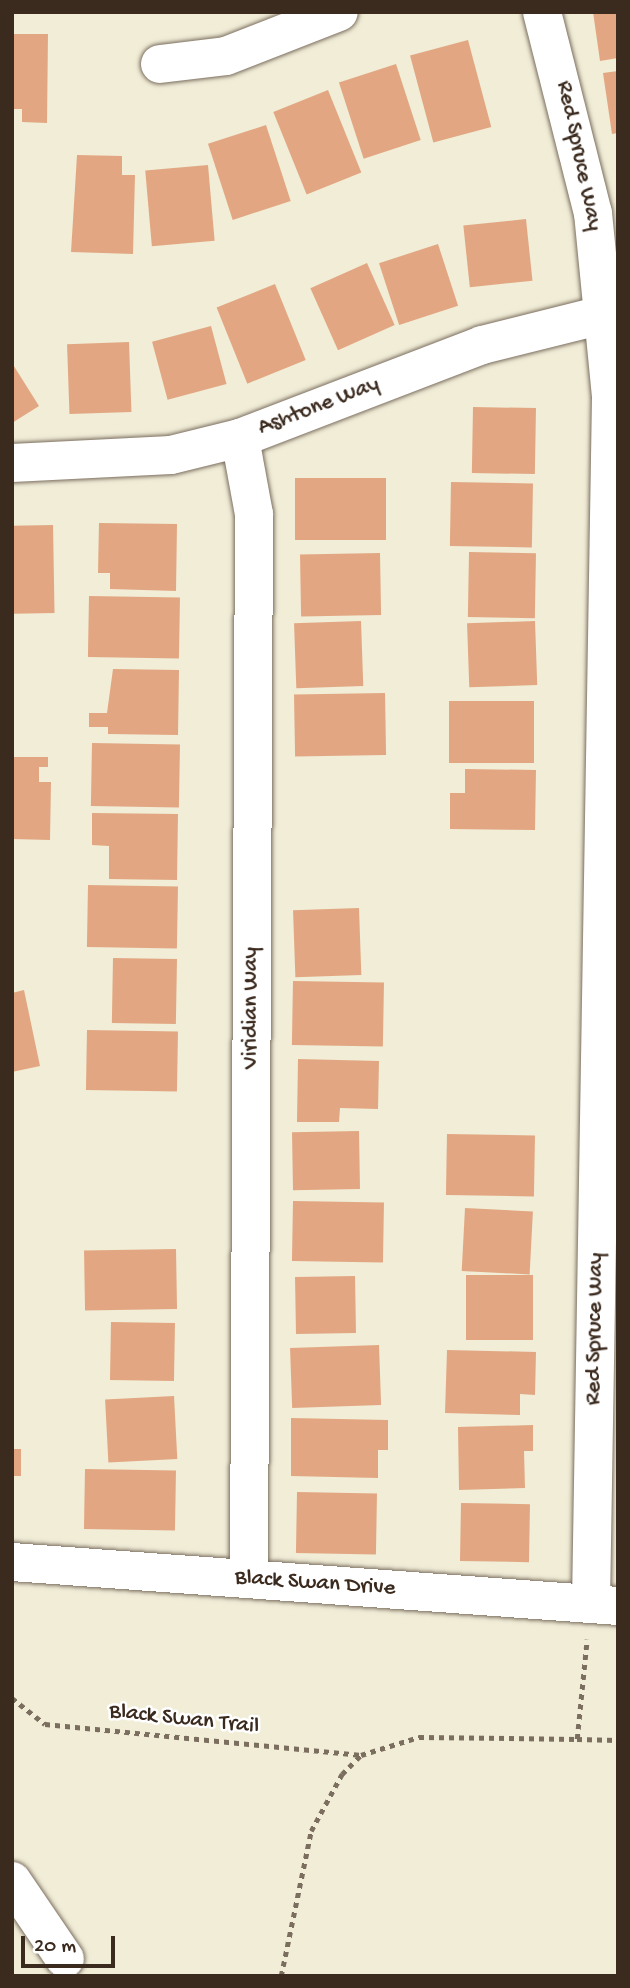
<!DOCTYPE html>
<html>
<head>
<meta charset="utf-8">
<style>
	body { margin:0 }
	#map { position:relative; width:630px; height:1988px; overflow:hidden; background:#f1edd7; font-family:"Gochi Hand",sans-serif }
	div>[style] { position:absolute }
	.building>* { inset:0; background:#e2a782; transform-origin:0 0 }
	.path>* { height:4.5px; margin-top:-2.25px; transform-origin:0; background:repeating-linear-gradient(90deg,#7b6e5f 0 5px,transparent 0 10px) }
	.roads { filter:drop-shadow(0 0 2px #7b6e5f) drop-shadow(0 0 2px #7b6e5f) }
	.minor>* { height:38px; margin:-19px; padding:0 19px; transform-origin:19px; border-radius:19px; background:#fff }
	span { translate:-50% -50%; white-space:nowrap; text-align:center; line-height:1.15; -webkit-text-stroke:5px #fff; paint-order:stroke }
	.street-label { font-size:23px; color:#3b2a1e }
	.frame { position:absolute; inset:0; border:14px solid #3b2a1e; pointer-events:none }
	.scale { position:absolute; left:21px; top:1936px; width:94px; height:32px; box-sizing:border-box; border:4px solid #3b2a1e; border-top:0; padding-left:9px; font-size:21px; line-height:24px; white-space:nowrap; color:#3b2a1e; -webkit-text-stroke:5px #fff; paint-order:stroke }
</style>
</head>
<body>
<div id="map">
	<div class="building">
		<div style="clip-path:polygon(593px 12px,618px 12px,618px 58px,600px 61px)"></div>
		<div style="clip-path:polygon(12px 34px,48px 34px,47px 123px,22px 122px,22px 109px,12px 109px)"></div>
		<div style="left:468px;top:40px;width:90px;height:60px;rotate:75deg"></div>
		<div style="left:396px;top:64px;width:80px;height:60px;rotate:72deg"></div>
		<div style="clip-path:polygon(618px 71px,618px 133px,612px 134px,603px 73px)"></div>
		<div style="left:328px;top:90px;width:89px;height:59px;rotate:68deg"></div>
		<div style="left:266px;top:125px;width:80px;height:61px;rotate:72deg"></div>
		<div style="clip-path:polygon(77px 155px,122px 156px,122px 175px,135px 175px,133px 254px,71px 252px)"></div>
		<div style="left:208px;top:165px;width:76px;height:63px;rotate:85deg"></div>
		<div style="left:526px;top:219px;width:62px;height:63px;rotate:84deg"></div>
		<div style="left:438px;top:244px;width:65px;height:62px;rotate:72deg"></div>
		<div style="left:367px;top:263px;width:68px;height:62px;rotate:66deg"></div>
		<div style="left:275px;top:284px;width:82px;height:63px;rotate:68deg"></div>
		<div style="left:211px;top:326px;width:60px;height:61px;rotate:75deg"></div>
		<div style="left:129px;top:342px;width:70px;height:62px;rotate:88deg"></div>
		<div style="clip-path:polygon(12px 363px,39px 406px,12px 423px)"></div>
		<div style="left:473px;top:407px;width:63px;height:66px;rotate:1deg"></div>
		<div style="left:386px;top:478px;width:62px;height:91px;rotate:90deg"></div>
		<div style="left:451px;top:482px;width:82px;height:64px;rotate:1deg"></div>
		<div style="clip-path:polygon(99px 523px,177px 524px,176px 591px,110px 589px,110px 573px,98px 573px)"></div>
		<div style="left:53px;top:525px;width:88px;height:41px;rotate:89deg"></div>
		<div style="left:469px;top:552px;width:67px;height:65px;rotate:1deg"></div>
		<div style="left:380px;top:553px;width:62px;height:80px;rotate:89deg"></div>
		<div style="left:89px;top:596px;width:91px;height:61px;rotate:1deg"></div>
		<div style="left:361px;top:621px;width:65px;height:67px;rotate:88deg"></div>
		<div style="left:535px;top:621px;width:64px;height:68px;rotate:88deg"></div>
		<div style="clip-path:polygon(113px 669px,179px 670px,178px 735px,108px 734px,108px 727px,89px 727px,89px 713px,107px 713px)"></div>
		<div style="left:385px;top:693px;width:62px;height:91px;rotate:89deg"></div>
		<div style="left:449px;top:701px;width:85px;height:62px"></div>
		<div style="left:92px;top:743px;width:88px;height:63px;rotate:1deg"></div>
		<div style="clip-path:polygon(12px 757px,48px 757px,48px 767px,39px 767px,39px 782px,51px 782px,50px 840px,12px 839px)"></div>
		<div style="clip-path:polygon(465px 769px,536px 770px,535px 830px,450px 829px,450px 793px,465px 793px)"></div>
		<div style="clip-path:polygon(92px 813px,178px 814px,177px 880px,109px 879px,109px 846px,92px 845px)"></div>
		<div style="left:88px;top:885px;width:90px;height:62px;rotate:1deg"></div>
		<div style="left:359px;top:908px;width:67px;height:66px;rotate:88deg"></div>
		<div style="left:113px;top:958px;width:64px;height:65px;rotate:1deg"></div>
		<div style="left:293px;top:981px;width:91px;height:64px;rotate:1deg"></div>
		<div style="clip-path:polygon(24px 990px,40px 1066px,12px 1072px,12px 993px)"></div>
		<div style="left:87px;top:1030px;width:91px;height:60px;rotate:1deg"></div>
		<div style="clip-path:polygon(298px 1059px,379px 1061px,378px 1109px,340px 1108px,339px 1122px,297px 1122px)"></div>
		<div style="left:359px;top:1131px;width:58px;height:67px;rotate:89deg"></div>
		<div style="left:447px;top:1134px;width:88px;height:61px;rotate:1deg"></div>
		<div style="left:293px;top:1201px;width:91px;height:60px;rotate:1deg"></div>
		<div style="left:465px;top:1208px;width:68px;height:63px;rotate:3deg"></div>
		<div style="left:176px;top:1249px;width:60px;height:92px;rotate:89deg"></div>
		<div style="left:466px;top:1275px;width:67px;height:65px"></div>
		<div style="left:355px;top:1276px;width:57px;height:60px;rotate:89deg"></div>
		<div style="left:111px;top:1322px;width:64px;height:58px;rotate:1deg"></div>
		<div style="left:379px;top:1345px;width:60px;height:89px;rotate:88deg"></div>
		<div style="clip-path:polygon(447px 1350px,536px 1352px,535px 1395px,520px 1394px,520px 1415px,445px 1413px)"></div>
		<div style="left:174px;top:1396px;width:63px;height:69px;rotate:87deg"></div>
		<div style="clip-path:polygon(291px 1418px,388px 1420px,388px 1450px,378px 1450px,378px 1478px,291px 1476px)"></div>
		<div style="clip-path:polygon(533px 1425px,533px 1451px,524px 1451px,525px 1488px,459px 1490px,458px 1427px)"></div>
		<div style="left:12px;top:1449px;width:9px;height:27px"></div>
		<div style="left:85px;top:1469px;width:91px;height:60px;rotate:1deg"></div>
		<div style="left:297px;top:1492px;width:80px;height:61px;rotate:1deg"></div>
		<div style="left:461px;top:1503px;width:69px;height:58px;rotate:1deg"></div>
	</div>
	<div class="path">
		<div style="left:12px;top:1698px;width:42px;rotate:38.2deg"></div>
		<div style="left:45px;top:1724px;width:318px;rotate:5.6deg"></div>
		<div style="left:361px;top:1755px;width:61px;rotate:-17.2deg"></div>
		<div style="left:419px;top:1737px;width:158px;rotate:0.7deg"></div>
		<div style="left:577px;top:1739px;width:100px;rotate:-84.3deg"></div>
		<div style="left:577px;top:1739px;width:41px;rotate:1.4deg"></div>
		<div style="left:281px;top:1976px;width:148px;rotate:-78.3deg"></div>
		<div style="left:311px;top:1831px;width:65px;rotate:-61.5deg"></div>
		<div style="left:342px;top:1774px;width:27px;rotate:-45deg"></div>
	</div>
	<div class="roads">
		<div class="minor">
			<div style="left:542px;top:12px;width:207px;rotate:75.8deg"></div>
			<div style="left:593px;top:213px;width:185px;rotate:84.4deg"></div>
			<div style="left:611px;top:397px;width:1207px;rotate:90.95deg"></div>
			<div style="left:160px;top:64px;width:66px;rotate:-6.9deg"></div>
			<div style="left:226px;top:56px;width:121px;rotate:-21.3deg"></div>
			<div style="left:240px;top:438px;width:77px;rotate:79.6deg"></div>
			<div style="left:254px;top:514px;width:1065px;rotate:90.27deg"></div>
			<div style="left:12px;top:463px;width:159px;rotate:-2.9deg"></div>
			<div style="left:171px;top:455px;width:71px;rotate:-13.8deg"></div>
			<div style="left:240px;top:438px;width:259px;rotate:-21deg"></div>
			<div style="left:482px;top:345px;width:140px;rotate:-14deg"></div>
			<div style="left:12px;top:1562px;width:608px;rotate:4.15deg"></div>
			<div style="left:12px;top:1881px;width:94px;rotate:55.8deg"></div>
		</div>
	</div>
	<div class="street-label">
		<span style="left:578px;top:156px;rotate:78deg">Red Spruce Way</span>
		<span style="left:319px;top:407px;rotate:-21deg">Ashtone Way</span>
		<span style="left:252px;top:1008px;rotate:-90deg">Viridian Way</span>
		<span style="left:596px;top:1329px;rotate:-89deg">Red Spruce Way</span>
		<span style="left:315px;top:1584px;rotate:4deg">Black Swan Drive</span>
		<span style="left:184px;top:1720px;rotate:6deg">Black Swan Trail</span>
	</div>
	<div class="frame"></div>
	<div class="scale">20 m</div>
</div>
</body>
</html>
